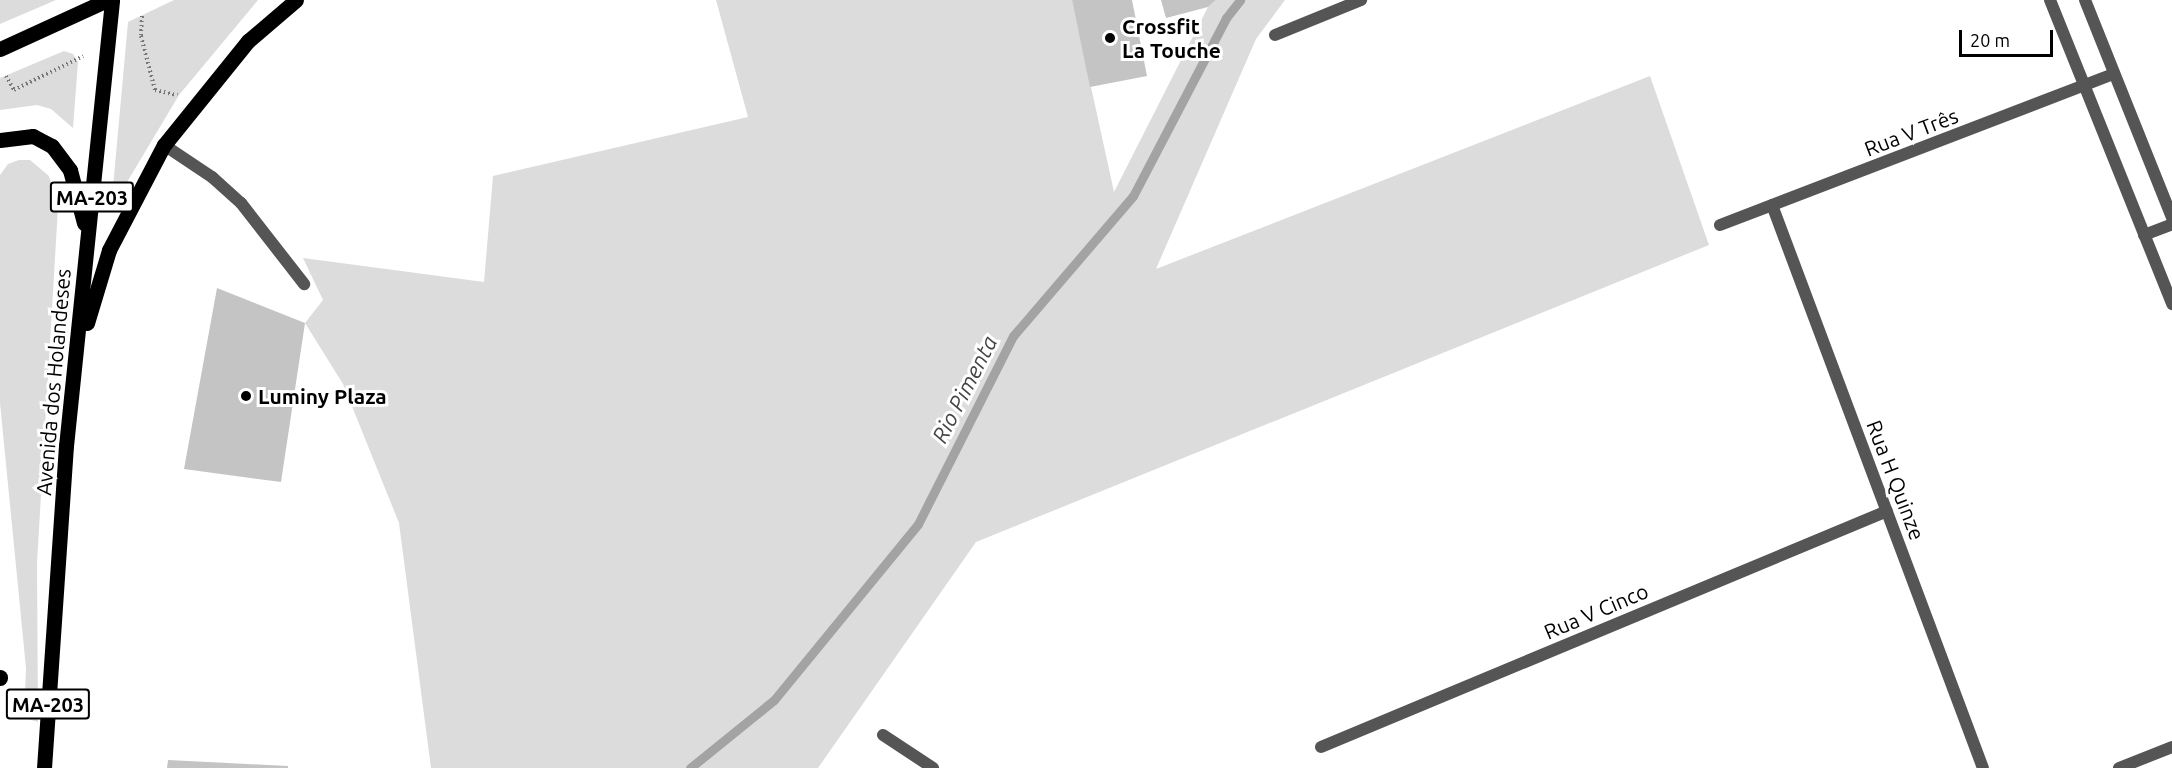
<!DOCTYPE html>
<html>
<head>
<meta charset="utf-8">
<style>
	body { margin:0 }
	#map { position:relative; width:2172px; height:768px; overflow:hidden; background:#fff; font-family:Ubuntu,sans-serif }
	div>[style] { position:absolute }
	.green>* { inset:0; background:#dcdcdc }
	.stream>* { height:9px; margin:-4.5px; padding:0 4.5px; transform-origin:4.5px; border-radius:4.5px; background:#a3a3a3 }
	.building>* { inset:0; background:#c4c4c4 }
	.path>* { height:4px; margin-top:-2px; transform-origin:0; background:repeating-linear-gradient(90deg,#777 0 1.5px,transparent 0 4.5px) }
	.service>* { height:12px; margin:-6px; padding:0 6px; transform-origin:6px; border-radius:6px; background:#555 }
	.minor>* { height:12px; margin:-6px; padding:0 6px; transform-origin:6px; border-radius:6px; background:#555 }
	.tertiary>* { height:12px; margin:-6px; padding:0 6px; transform-origin:6px; border-radius:6px; background:#555 }
	.primary>* { height:15px; margin:-7.5px; padding:0 7.5px; transform-origin:7.5px; border-radius:7.5px; background:#000 }
	.dots>* { width:16px; height:16px; translate:-50% -50%; box-sizing:border-box; border:3px solid #fff; border-radius:50% }
	span { translate:-50% -50%; white-space:nowrap; text-align:center; line-height:1.15; -webkit-text-stroke:6px #fff; paint-order:stroke }
	.shield-label span { padding:2px 4px; background:#fff; border:2px solid; border-radius:4px; -webkit-text-stroke-width:0 }
	.shield-label { font-size:20px; color:#000; font-weight:700 }
	.poi-label { font-size:21px; color:#000; font-weight:700 }
	.left { translate:0 -50%; text-align:left }
	.street-label { font-size:21px; color:#000 }
	.water-label { font-size:22px; color:#444; font-style:italic }
	.scale { position:absolute; left:1959px; top:30px; width:94px; height:27px; box-sizing:border-box; border:3px solid #000; border-top:0; padding-left:8px; font-size:18px; line-height:21px; white-space:nowrap; color:#000; -webkit-text-stroke:4px #fff; paint-order:stroke }
</style>
</head>
<body>
<div id="map">
	<div class="green">
		<div style="clip-path:polygon(0 0,56px 0,0 24px)"></div>
		<div style="clip-path:polygon(174px 0,258px 0,179px 95px,111px 209px,128px 22px)"></div>
		<div style="clip-path:polygon(716px 0,1072px 0,1114px 192px,1208px 7px,1216px 0,1285px 0,1256px 39px,1156px 269px,1650px 76px,1709px 245px,976px 542px,818px 768px,431px 768px,399px 523px,343px 384px,305px 323px,323px 300px,303px 258px,484px 282px,493px 176px,748px 117px)"></div>
		<div style="clip-path:polygon(64px 51px,73px 54px,78px 62px,73px 128px,51px 109px,37px 105px,0 110px,0 78px)"></div>
		<div style="clip-path:polygon(19px 160px,30px 160px,49px 176px,58px 207px,37px 563px,38px 722px,24px 718px,26px 668px,0 403px,0 175px,8px 164px)"></div>
	</div>
	<div class="stream">
		<div style="left:690px;top:768px;width:108px;rotate:-39deg"></div>
		<div style="left:774px;top:700px;width:227px;rotate:-50.7deg"></div>
		<div style="left:918px;top:524px;width:211px;rotate:-63.2deg"></div>
		<div style="left:1013px;top:336px;width:184px;rotate:-49.4deg"></div>
		<div style="left:1133px;top:196px;width:201px;rotate:-62.4deg"></div>
		<div style="left:1226px;top:18px;width:23px;rotate:-52deg"></div>
	</div>
	<div class="building">
		<div style="clip-path:polygon(1072px 0,1132px 0,1147px 76px,1090px 87px)"></div>
		<div style="clip-path:polygon(1161px 0,1216px 0,1208px 7px,1166px 18px)"></div>
		<div style="clip-path:polygon(217px 288px,305px 323px,281px 482px,184px 469px)"></div>
		<div style="clip-path:polygon(168px 760px,288px 766px,288px 768px,167px 768px)"></div>
	</div>
	<div class="path">
		<div style="left:142px;top:16px;width:20px;rotate:93deg"></div>
		<div style="left:141px;top:36px;width:56px;rotate:75.5deg"></div>
		<div style="left:155px;top:90px;width:23px;rotate:13deg"></div>
		<div style="left:6px;top:76px;width:16px;rotate:60deg"></div>
		<div style="left:14px;top:90px;width:77px;rotate:-26.2deg"></div>
	</div>
	<div class="service">
		<div style="left:164px;top:145px;width:58px;rotate:33.7deg"></div>
		<div style="left:212px;top:177px;width:39px;rotate:42deg"></div>
		<div style="left:241px;top:203px;width:103px;rotate:52.1deg"></div>
	</div>
	<div class="minor">
		<div style="left:1275px;top:35px;width:93px;rotate:-22.1deg"></div>
		<div style="left:1772px;top:205px;width:601px;rotate:69.46deg"></div>
		<div style="left:1720px;top:225px;width:422px;rotate:-21deg"></div>
		<div style="left:2144px;top:235px;width:30px;rotate:-21deg"></div>
		<div style="left:883px;top:735px;width:60px;rotate:33.4deg"></div>
		<div style="left:1321px;top:747px;width:613px;rotate:-22.63deg"></div>
		<div style="left:2119px;top:768px;width:57px;rotate:-21.6deg"></div>
	</div>
	<div class="tertiary">
		<div style="left:2050px;top:0;width:328px;rotate:68.1deg"></div>
		<div style="left:2085px;top:0;width:235px;rotate:68.2deg"></div>
	</div>
	<div class="primary">
		<div style="left:0;top:49px;width:118px;rotate:-24.6deg"></div>
		<div style="left:0;top:140px;width:33px;rotate:-7deg"></div>
		<div style="left:33px;top:136px;width:21px;rotate:28deg"></div>
		<div style="left:52px;top:146px;width:30px;rotate:53deg"></div>
		<div style="left:70px;top:170px;width:55px;rotate:75.2deg"></div>
		<div style="left:87px;top:323px;width:76px;rotate:-73.2deg"></div>
		<div style="left:109px;top:250px;width:119px;rotate:-62.4deg"></div>
		<div style="left:164px;top:145px;width:134px;rotate:-51.1deg"></div>
		<div style="left:248px;top:41px;width:63px;rotate:-40.5deg"></div>
		<div style="left:0;top:677px;width:1px;rotate:90deg"></div>
		<div style="left:44px;top:768px;width:323px;rotate:-86.1deg"></div>
		<div style="left:66px;top:446px;width:448px;rotate:-84.1deg"></div>
	</div>
	<div class="dots">
		<div style="left:1110px;top:38px;background:#000"></div>
		<div style="left:246px;top:396px;background:#000"></div>
	</div>
	<div class="shield-label">
		<span style="left:92px;top:197px">MA-203</span>
		<span style="left:48px;top:704px">MA-203</span>
	</div>
	<div class="poi-label">
		<span class="left" style="left:1122px;top:38px">Crossfit<br>La Touche</span>
		<span class="left" style="left:258px;top:396px">Luminy Plaza</span>
	</div>
	<div class="street-label">
		<span style="left:1911px;top:132px;rotate:-21deg">Rua V Três</span>
		<span style="left:53px;top:382px;rotate:-85deg">Avenida dos Holandeses</span>
		<span style="left:1896px;top:480px;rotate:69deg">Rua H Quinze</span>
		<span style="left:1596px;top:611px;rotate:-23deg">Rua V Cinco</span>
	</div>
	<div class="water-label">
		<span style="left:964px;top:389px;rotate:-63deg">Rio Pimenta</span>
	</div>
	<div class="scale">20 m</div>
</div>
</body>
</html>
